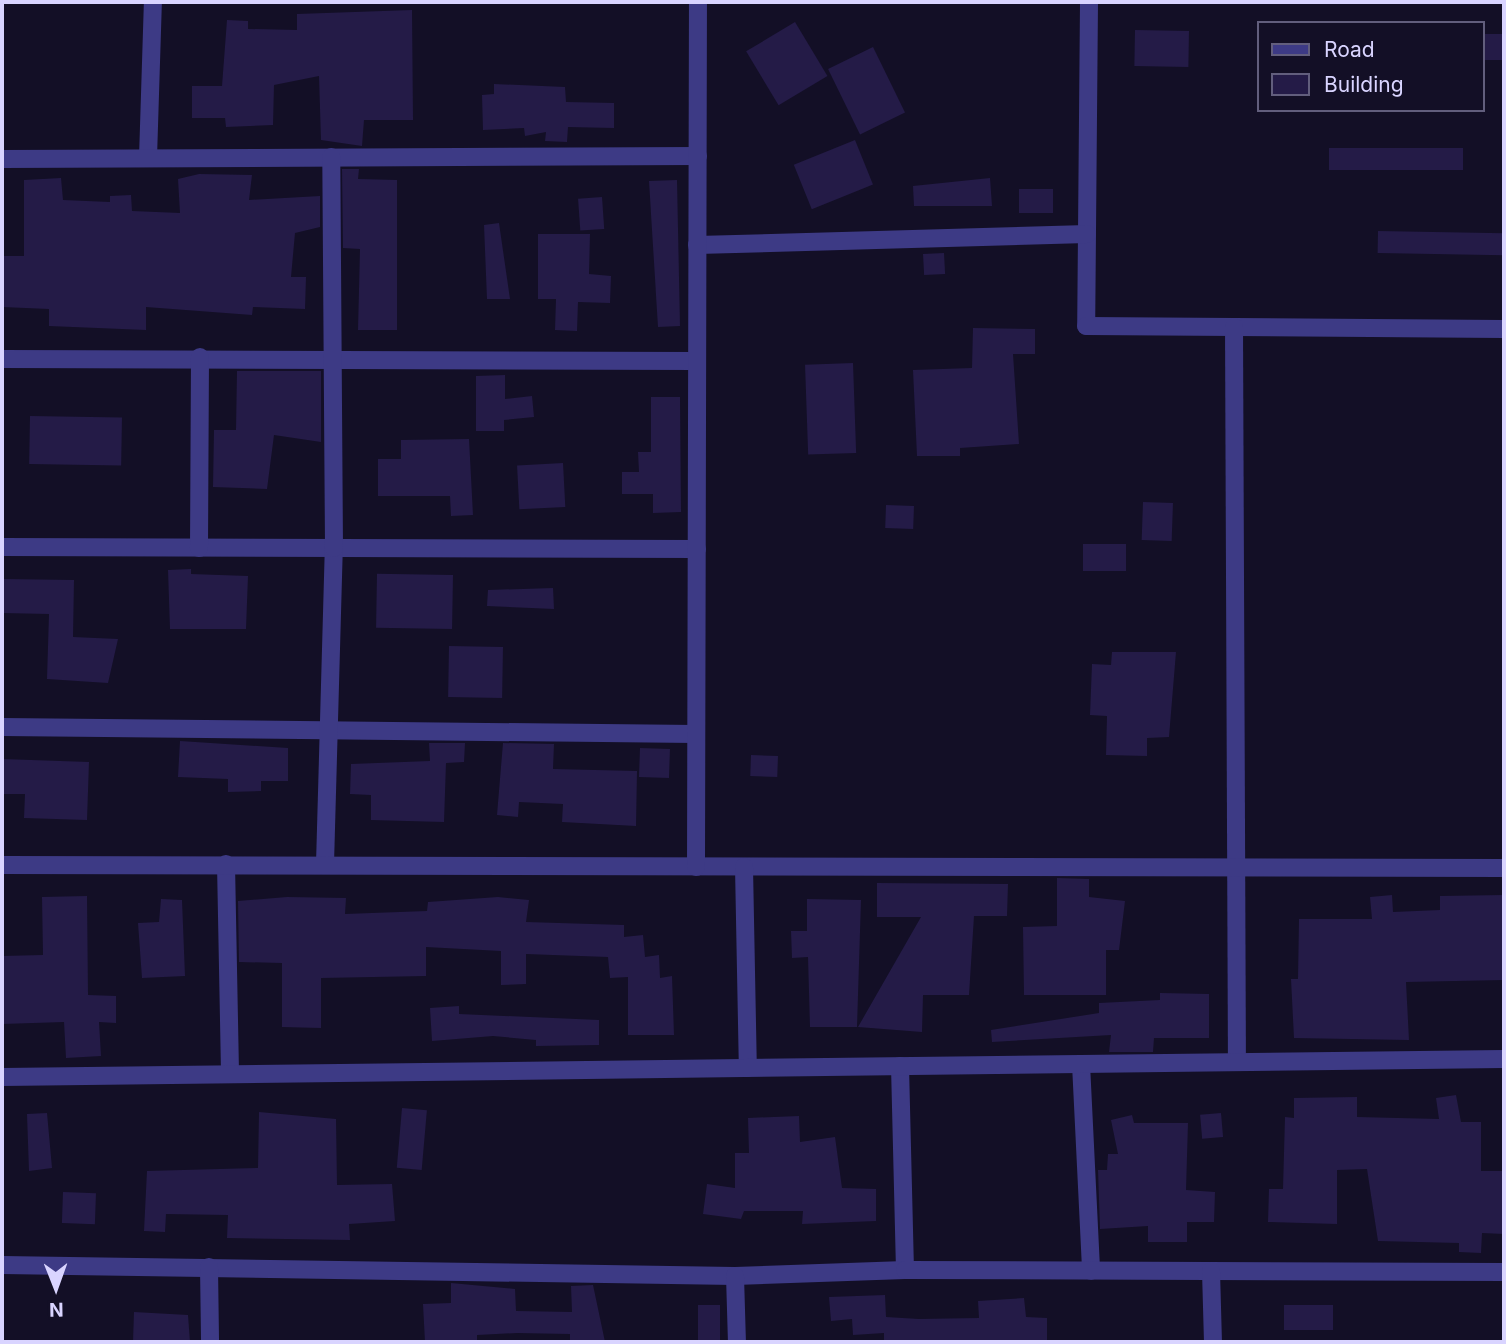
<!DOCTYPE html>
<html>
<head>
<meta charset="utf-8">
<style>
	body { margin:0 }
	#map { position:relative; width:1506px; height:1344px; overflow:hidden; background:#130f26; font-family:Inter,sans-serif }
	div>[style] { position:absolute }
	.building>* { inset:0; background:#241b47; transform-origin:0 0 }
	.street>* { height:18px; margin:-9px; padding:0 9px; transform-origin:9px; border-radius:9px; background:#3d3a85 }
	span { translate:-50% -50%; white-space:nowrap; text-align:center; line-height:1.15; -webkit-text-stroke:5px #130f26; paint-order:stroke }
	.frame { position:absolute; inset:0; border:4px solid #d9d4ff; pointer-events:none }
	.legend { position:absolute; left:1257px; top:21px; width:228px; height:91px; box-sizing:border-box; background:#130f26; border:2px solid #625e7d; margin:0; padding:9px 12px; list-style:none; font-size:21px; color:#d9d4ff }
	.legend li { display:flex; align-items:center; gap:14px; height:35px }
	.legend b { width:35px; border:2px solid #625e7d }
	.north { position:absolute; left:21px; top:1253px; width:70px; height:70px; -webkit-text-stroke:5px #130f26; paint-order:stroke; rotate:179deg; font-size:19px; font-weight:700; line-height:28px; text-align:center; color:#d9d4ff }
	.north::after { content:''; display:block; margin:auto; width:24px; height:32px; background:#d9d4ff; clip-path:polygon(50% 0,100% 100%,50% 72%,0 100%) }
</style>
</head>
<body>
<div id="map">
	<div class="building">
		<div style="clip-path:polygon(412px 10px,413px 120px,364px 120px,362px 146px,321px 140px,319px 76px,274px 85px,273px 125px,226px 127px,225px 118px,192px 118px,192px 86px,222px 86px,227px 20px,248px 21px,248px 29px,297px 30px,297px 14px)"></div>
		<div style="left:795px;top:22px;width:63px;height:57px;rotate:59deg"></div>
		<div style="left:1135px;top:30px;width:54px;height:36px;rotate:1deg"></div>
		<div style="left:1483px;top:34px;width:21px;height:26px"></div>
		<div style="left:873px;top:47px;width:73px;height:50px;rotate:64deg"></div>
		<div style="clip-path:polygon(494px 84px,565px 87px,566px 102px,614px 103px,614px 128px,568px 127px,567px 142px,545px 141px,546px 132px,525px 136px,524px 128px,483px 130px,482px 95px,494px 94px)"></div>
		<div style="left:855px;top:140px;width:48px;height:66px;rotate:68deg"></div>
		<div style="left:1463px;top:148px;width:22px;height:134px;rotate:90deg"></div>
		<div style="clip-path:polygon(342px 169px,359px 169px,358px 179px,397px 180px,397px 330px,358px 330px,360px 249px,343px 248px)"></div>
		<div style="clip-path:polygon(199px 174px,252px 175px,249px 200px,320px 196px,320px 227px,295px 233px,291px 277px,306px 277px,305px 309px,253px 307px,252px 315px,146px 307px,146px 330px,49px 326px,49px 309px,2px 307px,2px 256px,24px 256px,24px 180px,61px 178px,63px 200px,110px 202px,110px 196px,131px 195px,132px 211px,180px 213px,178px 179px)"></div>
		<div style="clip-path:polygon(990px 178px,992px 206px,914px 206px,913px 186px)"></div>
		<div style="clip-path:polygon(677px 180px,680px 326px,658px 327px,649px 181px)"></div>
		<div style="left:1019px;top:189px;width:34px;height:24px"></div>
		<div style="left:602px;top:197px;width:32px;height:24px;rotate:86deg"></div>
		<div style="clip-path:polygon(499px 223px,510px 299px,487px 299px,484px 225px)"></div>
		<div style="left:1378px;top:231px;width:126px;height:22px;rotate:1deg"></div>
		<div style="clip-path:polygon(538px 234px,590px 234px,589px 274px,611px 276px,610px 303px,578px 302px,577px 331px,555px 330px,556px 299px,538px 299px)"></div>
		<div style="left:944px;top:253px;width:21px;height:21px;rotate:87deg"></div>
		<div style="clip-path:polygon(973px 328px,1035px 329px,1035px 354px,1013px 354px,1019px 444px,960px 448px,960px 456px,917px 456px,913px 370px,972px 368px)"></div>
		<div style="left:853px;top:363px;width:90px;height:48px;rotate:88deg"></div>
		<div style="clip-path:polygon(237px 371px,321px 371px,321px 442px,274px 435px,267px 489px,213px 487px,214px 430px,236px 430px)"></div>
		<div style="clip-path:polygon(505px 375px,505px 399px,532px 396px,534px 417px,504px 420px,504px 431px,476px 431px,476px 376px)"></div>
		<div style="clip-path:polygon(651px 397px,680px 397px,681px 512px,653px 513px,653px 494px,622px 494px,622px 472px,639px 472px,638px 452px,651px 452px)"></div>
		<div style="left:30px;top:416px;width:92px;height:48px;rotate:1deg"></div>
		<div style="clip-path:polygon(469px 439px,473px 515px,451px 516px,450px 496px,378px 496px,378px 459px,401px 459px,401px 440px)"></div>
		<div style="left:563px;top:463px;width:44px;height:46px;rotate:87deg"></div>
		<div style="left:1143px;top:502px;width:30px;height:38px;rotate:2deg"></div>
		<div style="left:886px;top:505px;width:28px;height:23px;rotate:2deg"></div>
		<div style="left:1126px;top:544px;width:27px;height:43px;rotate:90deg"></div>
		<div style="clip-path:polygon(191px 569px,191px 574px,248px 576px,246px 629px,170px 629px,168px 570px)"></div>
		<div style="left:453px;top:575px;width:54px;height:76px;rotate:91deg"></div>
		<div style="clip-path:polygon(3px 579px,74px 580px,73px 637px,118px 639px,108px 683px,47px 679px,49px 614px,2px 613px)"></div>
		<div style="clip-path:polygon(553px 588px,554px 609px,487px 606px,488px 590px)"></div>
		<div style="left:449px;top:646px;width:54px;height:51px;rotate:1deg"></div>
		<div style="clip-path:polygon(1112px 652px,1176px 652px,1169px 737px,1147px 738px,1147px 756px,1106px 755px,1107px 716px,1090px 715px,1092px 664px,1111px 665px)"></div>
		<div style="clip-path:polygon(180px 741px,288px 748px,288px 781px,261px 781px,261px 791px,228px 792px,228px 779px,178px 777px)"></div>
		<div style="clip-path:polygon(429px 743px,465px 743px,464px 762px,446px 763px,444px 822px,371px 820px,371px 795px,350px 794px,351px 764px,430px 761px)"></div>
		<div style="clip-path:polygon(503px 743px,554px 744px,553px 769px,637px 771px,636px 826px,562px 822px,563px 804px,519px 802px,518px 817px,497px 815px)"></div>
		<div style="left:640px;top:748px;width:30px;height:29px;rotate:2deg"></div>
		<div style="left:751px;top:755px;width:27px;height:21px;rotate:2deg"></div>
		<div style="clip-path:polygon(2px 759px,89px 762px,87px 820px,24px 818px,25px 794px,2px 794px)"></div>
		<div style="clip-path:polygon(1057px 878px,1089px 879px,1089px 897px,1125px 901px,1119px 950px,1106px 950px,1106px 995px,1024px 995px,1023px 927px,1057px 926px)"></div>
		<div style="clip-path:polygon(877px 883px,1008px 884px,1007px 916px,974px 916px,969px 995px,923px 995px,922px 1032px,858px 1027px,921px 917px,877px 917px)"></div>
		<div style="clip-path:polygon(1392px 895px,1393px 912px,1440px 910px,1440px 896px,1504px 895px,1504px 980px,1406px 982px,1409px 1040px,1294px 1038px,1291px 979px,1298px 979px,1299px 919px,1372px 919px,1370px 897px)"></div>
		<div style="clip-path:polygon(87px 896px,88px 995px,116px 996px,116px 1023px,99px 1022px,101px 1056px,66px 1058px,64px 1022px,2px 1024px,2px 956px,43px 955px,42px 897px)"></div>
		<div style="clip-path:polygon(287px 897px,346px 898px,345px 914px,427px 911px,428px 902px,498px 897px,529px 900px,526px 922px,624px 925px,624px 937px,643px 935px,645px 957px,659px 955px,660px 978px,672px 976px,674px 1035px,628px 1035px,628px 977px,610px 978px,608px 957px,526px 954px,526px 984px,501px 985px,501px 951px,426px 947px,426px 976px,321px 978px,321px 1028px,282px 1027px,282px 963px,239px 962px,238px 901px)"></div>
		<div style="clip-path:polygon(161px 899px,182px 900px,185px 976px,142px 978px,138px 923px,159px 922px)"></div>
		<div style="clip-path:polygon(807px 899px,861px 900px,857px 1027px,810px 1027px,808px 957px,792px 958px,791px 931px,807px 931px)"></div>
		<div style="clip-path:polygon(1160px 993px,1209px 994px,1209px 1038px,1154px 1038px,1153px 1052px,1109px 1052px,1111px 1035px,992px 1042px,991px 1030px,1099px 1013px,1099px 1003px,1160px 1000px)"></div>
		<div style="clip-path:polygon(459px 1006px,459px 1014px,599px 1020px,599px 1045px,536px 1046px,536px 1040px,493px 1036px,432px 1041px,430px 1008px)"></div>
		<div style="clip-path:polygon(1456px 1095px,1461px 1122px,1481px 1122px,1481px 1171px,1504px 1171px,1504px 1234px,1482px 1233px,1481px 1253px,1459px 1252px,1459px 1243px,1378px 1241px,1367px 1169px,1337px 1170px,1337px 1224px,1268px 1222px,1269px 1189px,1283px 1189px,1285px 1117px,1294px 1118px,1294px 1098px,1357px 1097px,1357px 1117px,1439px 1119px,1436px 1098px)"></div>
		<div style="left:402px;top:1108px;width:25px;height:60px;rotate:5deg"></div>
		<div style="clip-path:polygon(259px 1112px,336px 1119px,337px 1185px,392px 1184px,395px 1221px,349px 1224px,350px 1240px,227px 1238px,228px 1215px,166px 1214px,165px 1232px,144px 1231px,147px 1171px,258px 1168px)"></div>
		<div style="clip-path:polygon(47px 1113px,52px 1168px,29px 1171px,27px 1114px)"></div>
		<div style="left:1221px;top:1113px;width:24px;height:21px;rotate:85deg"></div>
		<div style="clip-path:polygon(1132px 1115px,1134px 1123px,1188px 1123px,1186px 1190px,1215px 1192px,1214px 1222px,1187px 1222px,1187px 1242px,1148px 1242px,1148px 1226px,1100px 1229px,1098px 1170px,1107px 1170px,1108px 1154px,1118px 1154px,1111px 1120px)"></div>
		<div style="clip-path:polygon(799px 1116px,800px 1142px,835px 1137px,842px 1188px,876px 1189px,876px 1221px,802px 1224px,803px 1211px,744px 1211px,741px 1219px,703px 1214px,707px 1184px,735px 1188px,735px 1153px,749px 1153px,748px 1118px)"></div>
		<div style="left:63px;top:1192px;width:33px;height:31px;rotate:2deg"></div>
		<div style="clip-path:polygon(451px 1283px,515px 1289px,516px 1311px,572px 1312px,571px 1286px,593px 1285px,605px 1342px,570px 1342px,570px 1334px,517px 1333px,477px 1335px,477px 1342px,425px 1342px,423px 1304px,451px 1303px)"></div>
		<div style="clip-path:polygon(885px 1295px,886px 1317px,919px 1319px,979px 1318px,978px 1301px,1024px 1298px,1026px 1317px,1047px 1318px,1047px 1342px,884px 1340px,884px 1333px,853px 1335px,852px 1319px,831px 1321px,829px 1297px)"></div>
		<div style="left:698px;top:1305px;width:22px;height:37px"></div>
		<div style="left:1284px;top:1305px;width:49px;height:25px"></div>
		<div style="clip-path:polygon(134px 1312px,188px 1315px,190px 1342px,133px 1342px)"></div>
	</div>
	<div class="street">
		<div style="left:1089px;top:2px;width:324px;rotate:90.5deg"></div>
		<div style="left:1086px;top:326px;width:418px;rotate:0.4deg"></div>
		<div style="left:148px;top:158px;width:156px;rotate:-88.2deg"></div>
		<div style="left:2px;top:159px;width:696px;rotate:-0.25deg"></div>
		<div style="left:697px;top:245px;width:390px;rotate:-1.6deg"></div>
		<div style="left:1234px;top:327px;width:735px;rotate:89.77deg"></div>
		<div style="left:2px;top:359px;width:695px;rotate:0.16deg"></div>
		<div style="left:2px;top:547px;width:695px;rotate:0.16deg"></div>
		<div style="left:199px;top:548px;width:191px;rotate:-89.7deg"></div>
		<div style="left:2px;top:727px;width:694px;rotate:0.58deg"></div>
		<div style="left:226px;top:864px;width:210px;rotate:88.9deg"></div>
		<div style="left:325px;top:864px;width:316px;rotate:-88.4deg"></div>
		<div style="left:334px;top:548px;width:391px;rotate:-90.4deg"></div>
		<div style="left:2px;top:865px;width:1502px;rotate:0.11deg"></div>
		<div style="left:696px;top:867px;width:865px;rotate:-89.87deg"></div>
		<div style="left:744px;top:867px;width:201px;rotate:88.9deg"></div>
		<div style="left:1081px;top:1064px;width:207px;rotate:87.2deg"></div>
		<div style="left:900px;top:1066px;width:204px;rotate:88.6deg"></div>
		<div style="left:2px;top:1077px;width:1502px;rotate:-0.69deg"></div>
		<div style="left:2px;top:1265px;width:733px;rotate:0.86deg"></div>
		<div style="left:735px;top:1276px;width:170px;rotate:-2deg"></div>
		<div style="left:905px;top:1270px;width:599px;rotate:0.19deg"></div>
		<div style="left:209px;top:1267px;width:75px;rotate:89.2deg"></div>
		<div style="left:1211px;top:1271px;width:71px;rotate:88.4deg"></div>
		<div style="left:735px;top:1276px;width:66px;rotate:88.3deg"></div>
	</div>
	<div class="frame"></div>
	<ul class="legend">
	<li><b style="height:9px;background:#3d3a85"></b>Road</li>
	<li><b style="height:19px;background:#241b47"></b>Building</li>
	</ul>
	<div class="north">N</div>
</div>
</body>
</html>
